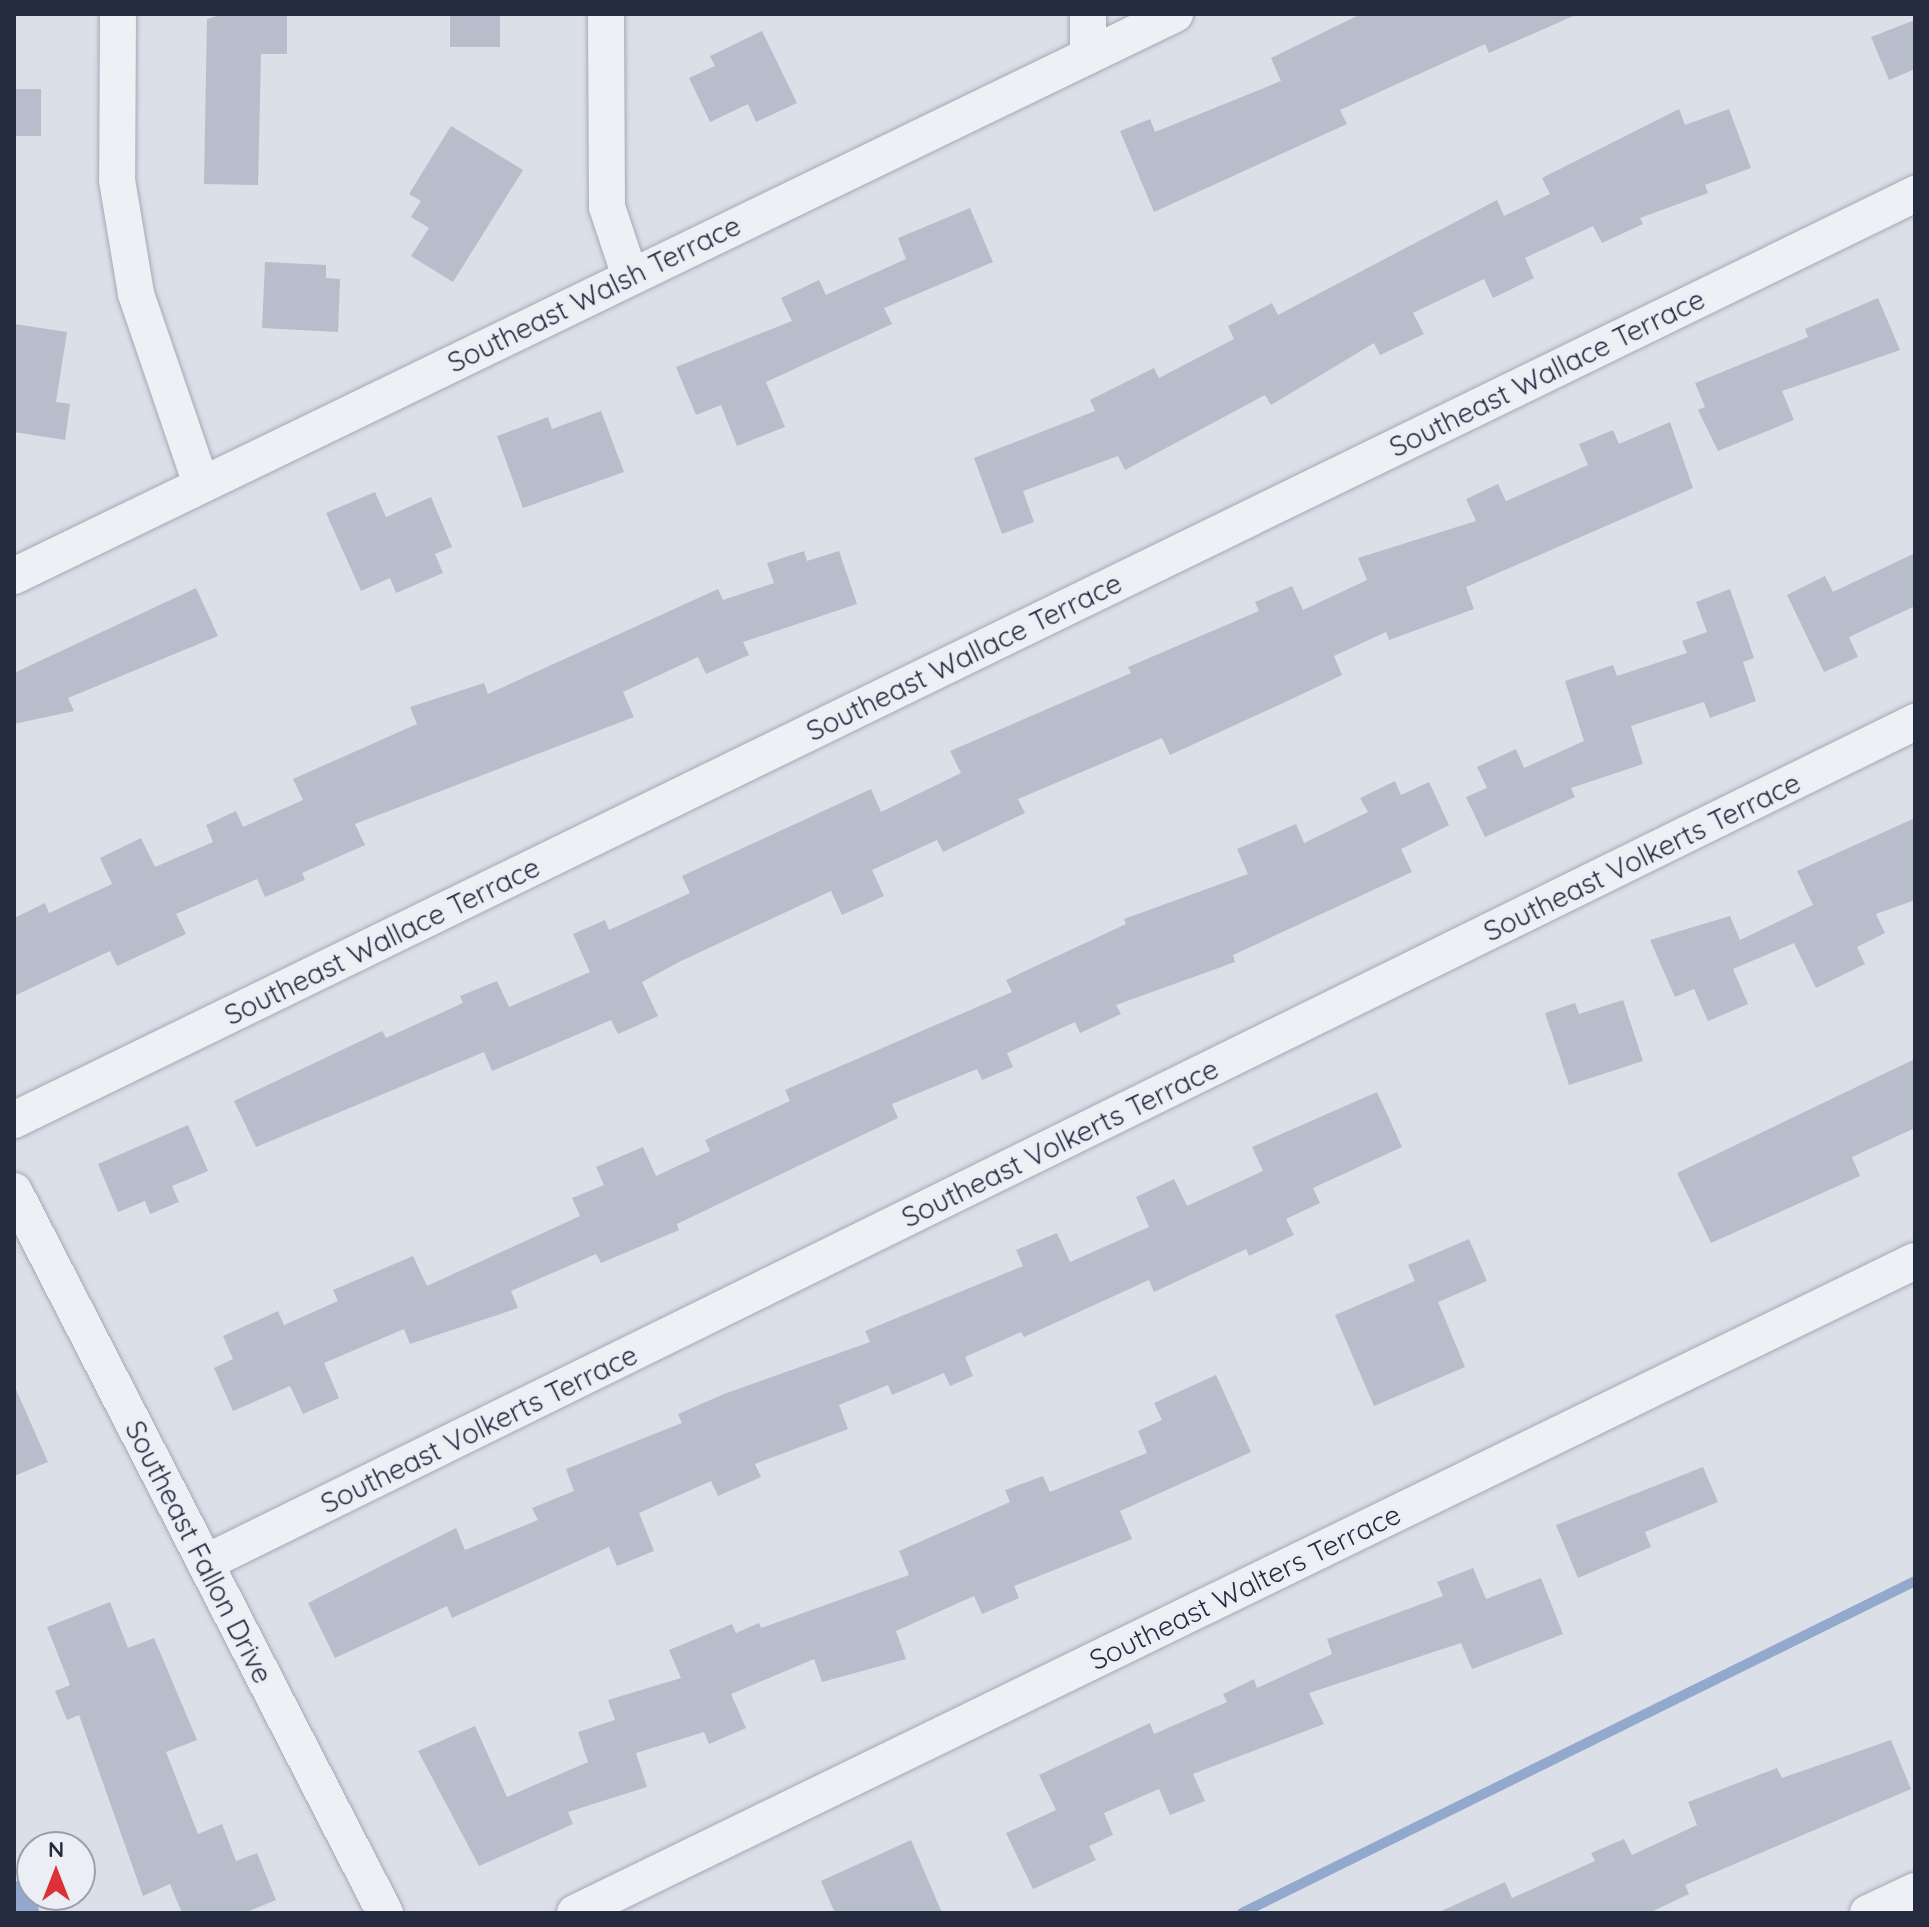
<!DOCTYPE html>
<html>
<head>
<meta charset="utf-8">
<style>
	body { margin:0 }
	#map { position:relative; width:1929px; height:1927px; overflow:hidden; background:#dbdfe8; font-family:Quicksand,sans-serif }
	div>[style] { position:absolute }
	.stream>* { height:10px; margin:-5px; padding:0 5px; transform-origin:5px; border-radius:5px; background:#92a8cc }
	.canal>* { height:36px; margin:-18px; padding:0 18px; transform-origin:18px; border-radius:18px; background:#92a8cc }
	.building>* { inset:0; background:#b8bdcb; transform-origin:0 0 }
	.roads { filter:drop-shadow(0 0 2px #a4a9b5) drop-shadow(0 0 2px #a4a9b5) }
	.minor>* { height:36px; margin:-18px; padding:0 18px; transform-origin:18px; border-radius:18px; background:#eef0f5 }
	span { translate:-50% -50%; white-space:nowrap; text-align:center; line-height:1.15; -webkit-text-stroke:6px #ebeef5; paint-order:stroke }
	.street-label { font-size:28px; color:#242b3f }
	.frame { position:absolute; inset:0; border:16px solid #242b3f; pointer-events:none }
	.north { position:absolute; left:16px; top:1831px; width:80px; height:80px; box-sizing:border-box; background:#ebeef5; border:2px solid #9ba0ac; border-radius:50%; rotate:0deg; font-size:22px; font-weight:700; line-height:32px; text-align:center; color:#242b3f }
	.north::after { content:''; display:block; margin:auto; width:28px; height:36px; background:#dc3138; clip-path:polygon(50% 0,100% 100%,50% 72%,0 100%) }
</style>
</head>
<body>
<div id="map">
	<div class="stream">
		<div style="left:1242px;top:1913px;width:750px;rotate:-26.26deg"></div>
	</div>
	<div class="canal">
		<div style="left:14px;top:1899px;width:16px;rotate:63deg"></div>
	</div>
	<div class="building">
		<div style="clip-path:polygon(224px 14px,287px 14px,287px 54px,261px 54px,258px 185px,204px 184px,207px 19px)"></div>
		<div style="left:450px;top:14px;width:50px;height:33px"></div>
		<div style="clip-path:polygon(1361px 14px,1578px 14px,1489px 53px,1485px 44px,1340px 110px,1347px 124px,1154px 212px,1120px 131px,1150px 119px,1155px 132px,1281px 81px,1271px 58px)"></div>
		<div style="clip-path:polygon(1915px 20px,1915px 69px,1889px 80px,1871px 37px)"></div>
		<div style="clip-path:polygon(762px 31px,797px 103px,756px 122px,748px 104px,710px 122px,689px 78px,715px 66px,710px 56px)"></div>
		<div style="left:14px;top:89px;width:27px;height:47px"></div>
		<div style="clip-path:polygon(1679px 109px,1685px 125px,1729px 109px,1751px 168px,1705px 185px,1708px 193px,1640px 218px,1643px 224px,1602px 243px,1593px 226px,1525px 258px,1534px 278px,1493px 298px,1484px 279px,1413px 313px,1424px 334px,1380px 355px,1374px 343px,1271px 405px,1265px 395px,1125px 470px,1118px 456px,1023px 491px,1034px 522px,1002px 534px,974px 458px,1095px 411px,1090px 400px,1154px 368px,1159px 378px,1234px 339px,1228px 326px,1272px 303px,1278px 315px,1497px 200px,1504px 216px,1550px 194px,1542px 178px)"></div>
		<div style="clip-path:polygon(451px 126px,523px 170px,453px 282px,411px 256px,429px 228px,411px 217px,421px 201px,409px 194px)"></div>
		<div style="clip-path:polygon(970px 208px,993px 262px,884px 308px,892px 324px,766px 382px,785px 427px,737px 446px,721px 405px,696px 415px,676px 367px,792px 321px,781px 298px,819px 280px,826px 295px,906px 259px,898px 238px)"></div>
		<div style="clip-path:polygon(265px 262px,326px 265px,326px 278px,340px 279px,338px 332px,262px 328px)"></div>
		<div style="clip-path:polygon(1878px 298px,1900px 350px,1782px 391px,1794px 420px,1718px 451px,1698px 410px,1705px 407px,1695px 383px,1808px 337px,1805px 329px)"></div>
		<div style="clip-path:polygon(14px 324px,67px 332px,56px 402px,70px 404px,65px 440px,14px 432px)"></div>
		<div style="clip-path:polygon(601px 411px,624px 472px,523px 508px,497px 436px,548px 417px,552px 429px)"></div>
		<div style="clip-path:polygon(1670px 422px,1693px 488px,1466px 587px,1474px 609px,1389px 640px,1386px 632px,1334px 656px,1342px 675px,1298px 696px,1170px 755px,1162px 738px,1018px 799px,1025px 813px,943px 852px,937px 840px,872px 870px,884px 896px,842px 915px,831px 891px,681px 961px,642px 982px,658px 1016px,618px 1034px,611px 1020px,492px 1071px,484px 1052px,256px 1147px,234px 1101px,382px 1031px,386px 1038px,463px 1003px,460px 996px,497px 981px,509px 1007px,590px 972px,573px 934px,605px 920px,609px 930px,690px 893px,682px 876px,871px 789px,881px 812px,961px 773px,950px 751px,1131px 673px,1128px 667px,1259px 611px,1255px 602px,1292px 586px,1303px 610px,1367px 580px,1358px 558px,1476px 521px,1466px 499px,1498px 484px,1506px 501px,1588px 465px,1579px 444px,1613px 430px,1619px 444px)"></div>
		<div style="clip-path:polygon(375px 492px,386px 517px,431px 497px,452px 547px,435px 554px,443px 573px,396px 593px,390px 578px,361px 591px,326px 513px)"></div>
		<div style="clip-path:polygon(804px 551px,807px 561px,839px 551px,857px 604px,743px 642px,749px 655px,706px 674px,698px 657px,623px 692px,634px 717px,355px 824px,365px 845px,302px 873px,305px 880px,265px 897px,257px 879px,176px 914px,186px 934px,117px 966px,110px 951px,14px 996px,14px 918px,45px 903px,49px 913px,112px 884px,100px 858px,141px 838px,155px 867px,213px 842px,206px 825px,236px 811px,243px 827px,303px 800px,293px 779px,417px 724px,410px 707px,484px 683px,488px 694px,718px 589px,723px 600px,774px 583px,767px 563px)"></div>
		<div style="clip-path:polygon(1915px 553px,1915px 606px,1849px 637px,1858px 657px,1824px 672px,1787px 595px,1825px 576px,1833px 592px)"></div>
		<div style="clip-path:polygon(196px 588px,218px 636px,68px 698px,74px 711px,14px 724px,14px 673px)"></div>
		<div style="clip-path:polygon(1730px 589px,1754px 658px,1743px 662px,1756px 701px,1710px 718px,1704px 702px,1631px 726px,1643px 764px,1571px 788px,1575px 797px,1485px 837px,1466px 797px,1487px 788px,1477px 767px,1516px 749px,1524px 768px,1584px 741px,1565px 681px,1613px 665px,1617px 676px,1687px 653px,1682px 641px,1707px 632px,1696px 602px)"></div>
		<div style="clip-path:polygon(1395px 781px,1401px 795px,1429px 782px,1449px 825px,1401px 849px,1412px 872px,1233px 955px,1235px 962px,1116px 1005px,1121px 1014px,1080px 1033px,1075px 1022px,1007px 1053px,1013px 1067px,982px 1080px,977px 1069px,892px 1104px,898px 1118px,677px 1224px,679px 1230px,601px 1263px,596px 1254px,511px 1291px,518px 1308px,410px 1344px,404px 1329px,324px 1363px,339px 1398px,303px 1414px,290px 1386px,233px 1411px,214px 1368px,233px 1359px,223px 1336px,278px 1311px,284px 1325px,338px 1301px,333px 1290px,413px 1256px,427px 1286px,580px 1216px,572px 1198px,604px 1185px,596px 1167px,643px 1147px,656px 1176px,710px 1151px,705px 1140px,790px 1101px,785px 1090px,1012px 992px,1006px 980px,1126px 924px,1124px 919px,1248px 874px,1237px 849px,1296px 824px,1304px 843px,1368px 812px,1360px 798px)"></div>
		<div style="clip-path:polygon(1915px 818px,1915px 900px,1876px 914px,1885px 933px,1857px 947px,1865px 964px,1816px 988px,1794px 943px,1733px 969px,1748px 1004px,1708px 1021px,1694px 989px,1675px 997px,1650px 940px,1730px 916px,1740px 940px,1813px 905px,1797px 871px)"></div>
		<div style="clip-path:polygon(1623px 1000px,1643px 1061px,1569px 1085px,1545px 1013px,1575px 1003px,1579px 1014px)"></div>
		<div style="clip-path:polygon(1915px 1059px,1915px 1128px,1852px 1157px,1860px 1176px,1711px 1243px,1677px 1173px)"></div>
		<div style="clip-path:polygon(1377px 1092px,1402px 1147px,1313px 1188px,1320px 1203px,1286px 1219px,1294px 1235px,1249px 1256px,1246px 1249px,1154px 1292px,1149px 1280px,1024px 1337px,1021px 1332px,965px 1357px,973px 1376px,950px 1386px,944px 1373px,892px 1395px,888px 1385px,839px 1405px,848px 1429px,755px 1464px,761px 1477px,718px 1496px,711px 1481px,639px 1513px,654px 1551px,617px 1566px,609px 1547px,452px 1618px,447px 1606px,335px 1658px,308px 1603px,456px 1528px,465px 1550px,538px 1520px,532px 1508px,574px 1491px,566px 1469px,682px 1423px,678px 1414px,724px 1394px,870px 1342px,865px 1331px,1023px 1266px,1016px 1250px,1057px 1233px,1070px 1262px,1149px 1227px,1136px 1197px,1174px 1179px,1187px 1206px,1263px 1171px,1252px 1147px)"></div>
		<div style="clip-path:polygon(188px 1125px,208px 1171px,172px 1186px,179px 1202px,150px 1214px,145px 1201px,118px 1212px,98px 1164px)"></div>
		<div style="clip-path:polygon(1469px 1239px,1487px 1281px,1438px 1302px,1465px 1367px,1374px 1406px,1335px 1315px,1415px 1281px,1408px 1265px)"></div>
		<div style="clip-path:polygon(1216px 1375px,1251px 1452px,1120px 1511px,1132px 1539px,1014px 1586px,1019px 1598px,982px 1614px,974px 1596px,896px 1631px,906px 1659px,822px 1682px,814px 1659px,731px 1694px,746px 1728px,709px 1744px,704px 1732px,636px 1753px,647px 1787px,568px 1812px,573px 1824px,479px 1866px,418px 1751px,475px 1726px,507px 1797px,588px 1762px,578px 1732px,615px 1720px,608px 1700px,681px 1678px,669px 1650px,732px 1624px,736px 1633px,759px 1623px,761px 1628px,909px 1575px,899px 1551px,1010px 1502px,1005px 1490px,1043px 1476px,1050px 1492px,1147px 1453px,1138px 1431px,1162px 1420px,1154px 1403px)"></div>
		<div style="clip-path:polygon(14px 1385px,48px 1462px,14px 1476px)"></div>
		<div style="clip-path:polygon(1703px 1467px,1718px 1502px,1645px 1532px,1651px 1547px,1578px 1578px,1556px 1525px)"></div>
		<div style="clip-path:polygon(1473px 1568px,1486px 1599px,1541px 1578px,1563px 1634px,1472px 1669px,1461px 1643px,1309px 1693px,1324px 1724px,1193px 1774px,1205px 1801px,1170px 1815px,1159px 1789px,1104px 1813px,1113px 1835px,1089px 1846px,1096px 1860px,1033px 1889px,1006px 1833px,1056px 1810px,1039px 1775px,1150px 1723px,1154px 1734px,1227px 1702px,1223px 1694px,1254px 1679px,1257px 1688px,1332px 1654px,1327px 1639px,1443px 1596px,1437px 1582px)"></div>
		<div style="clip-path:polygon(110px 1602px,128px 1648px,154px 1638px,197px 1740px,166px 1752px,198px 1834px,222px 1824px,236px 1861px,257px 1853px,276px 1900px,244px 1913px,182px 1913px,170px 1884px,143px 1896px,79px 1715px,67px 1720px,55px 1691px,70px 1685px,47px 1627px)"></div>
		<div style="clip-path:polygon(1891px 1740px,1911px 1789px,1685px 1885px,1689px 1894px,1649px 1913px,1437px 1913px,1505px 1882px,1512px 1898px,1595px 1861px,1591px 1853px,1624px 1839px,1632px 1855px,1697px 1825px,1688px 1802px,1777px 1768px,1782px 1778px)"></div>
		<div style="clip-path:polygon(911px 1840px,942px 1913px,835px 1913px,821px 1881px)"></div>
	</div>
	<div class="roads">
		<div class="minor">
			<div style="left:118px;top:14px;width:166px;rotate:90.3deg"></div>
			<div style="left:117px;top:180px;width:116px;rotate:80.5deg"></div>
			<div style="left:136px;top:294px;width:201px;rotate:71.1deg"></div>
			<div style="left:606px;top:14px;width:193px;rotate:89.7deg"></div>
			<div style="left:607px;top:207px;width:73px;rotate:71.6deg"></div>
			<div style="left:1088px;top:14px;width:42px;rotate:90deg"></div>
			<div style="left:14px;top:576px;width:1290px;rotate:-25.83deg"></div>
			<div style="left:14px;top:1120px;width:2115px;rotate:-25.97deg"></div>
			<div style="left:14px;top:1191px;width:812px;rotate:62.8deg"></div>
			<div style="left:205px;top:1563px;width:1906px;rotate:-26.19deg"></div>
			<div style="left:575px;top:1913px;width:1490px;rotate:-25.95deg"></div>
			<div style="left:1868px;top:1913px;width:52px;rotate:-25.1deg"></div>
		</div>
	</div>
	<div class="street-label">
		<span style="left:594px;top:294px;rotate:-26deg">Southeast Walsh Terrace</span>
		<span style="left:1547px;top:373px;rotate:-26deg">Southeast Wallace Terrace</span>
		<span style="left:964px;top:657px;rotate:-26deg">Southeast Wallace Terrace</span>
		<span style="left:1642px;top:857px;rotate:-26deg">Southeast Volkerts Terrace</span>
		<span style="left:382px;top:941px;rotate:-26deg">Southeast Wallace Terrace</span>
		<span style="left:1060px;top:1143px;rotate:-26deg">Southeast Volkerts Terrace</span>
		<span style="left:479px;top:1429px;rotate:-26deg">Southeast Volkerts Terrace</span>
		<span style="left:199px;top:1552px;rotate:63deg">Southeast Fallon Drive</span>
		<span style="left:1245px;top:1587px;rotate:-26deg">Southeast Walters Terrace</span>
	</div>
	<div class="frame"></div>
	<div class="north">N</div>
</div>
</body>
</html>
